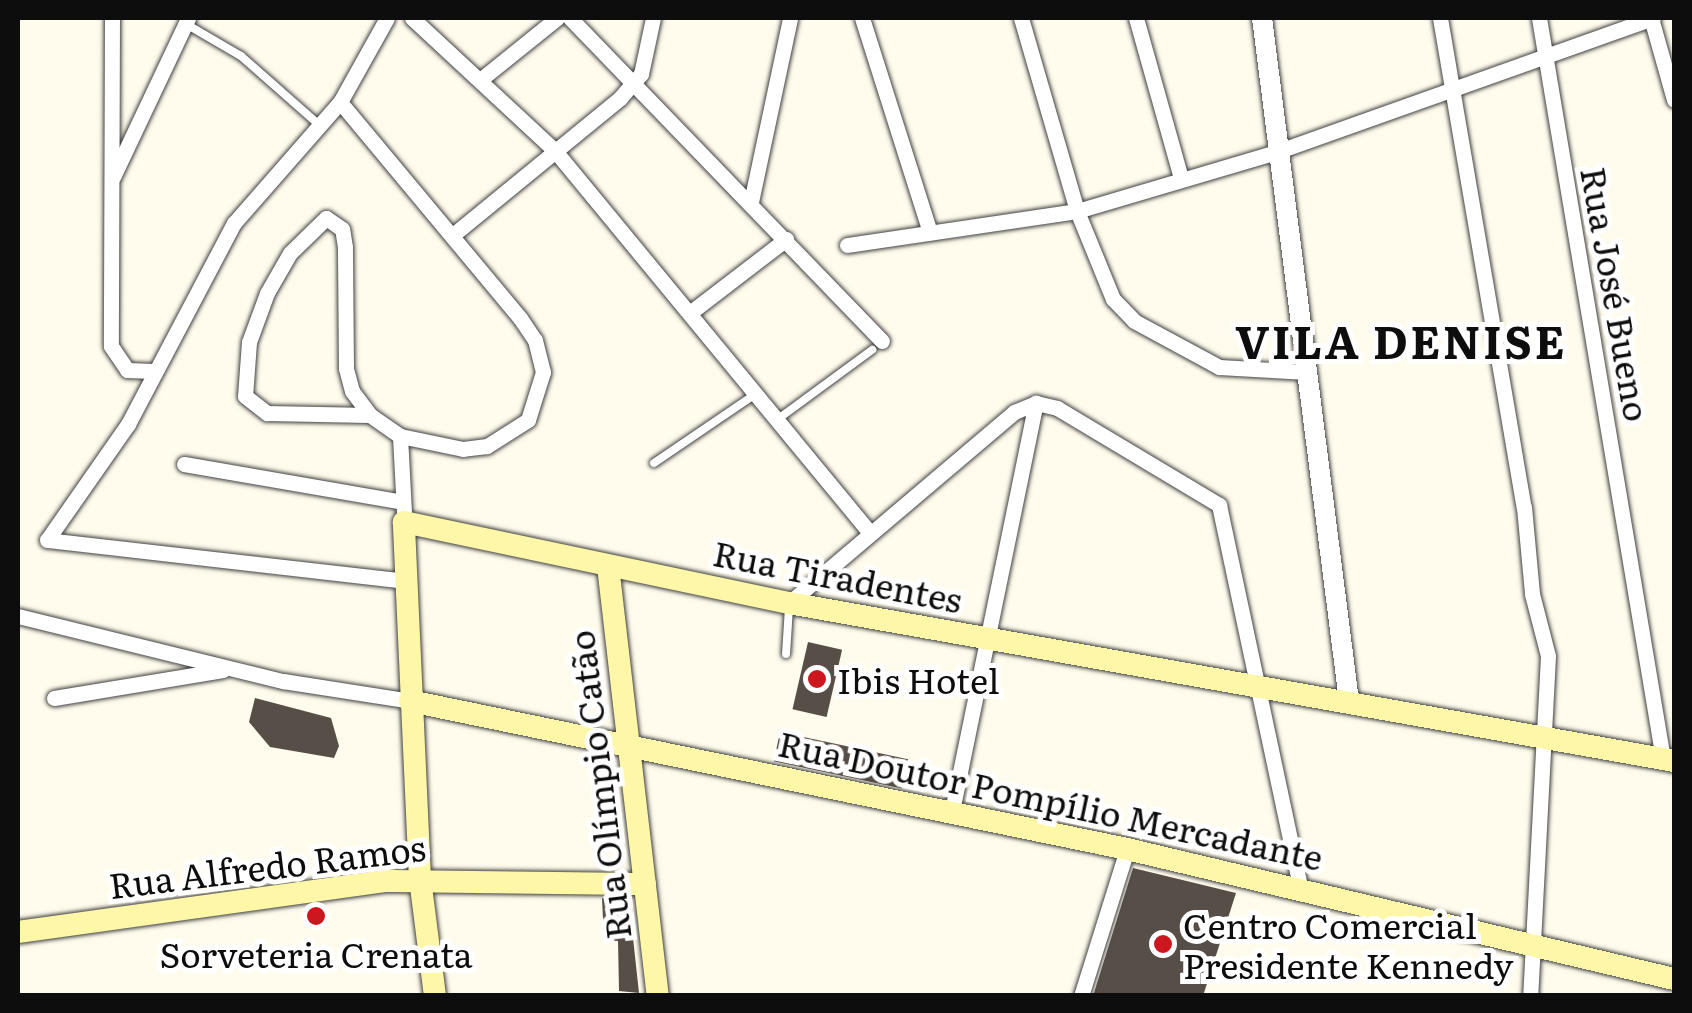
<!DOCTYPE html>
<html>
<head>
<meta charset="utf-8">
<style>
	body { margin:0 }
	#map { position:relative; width:1692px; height:1013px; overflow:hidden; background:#fffced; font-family:Literata,serif }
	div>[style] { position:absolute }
	.building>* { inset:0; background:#574e48; transform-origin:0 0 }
	.roads { filter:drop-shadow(0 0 2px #404040) drop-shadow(0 0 2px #404040) }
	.service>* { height:8px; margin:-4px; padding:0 4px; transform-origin:4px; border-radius:4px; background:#fff }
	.minor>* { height:15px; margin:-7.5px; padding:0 7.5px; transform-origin:7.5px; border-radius:7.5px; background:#fff }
	.tertiary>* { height:20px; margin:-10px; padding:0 10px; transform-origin:10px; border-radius:10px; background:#fff }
	.secondary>* { height:22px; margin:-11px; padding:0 11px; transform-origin:11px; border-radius:11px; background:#fff7a8 }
	.dots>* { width:28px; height:28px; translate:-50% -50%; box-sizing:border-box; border:5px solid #fff; border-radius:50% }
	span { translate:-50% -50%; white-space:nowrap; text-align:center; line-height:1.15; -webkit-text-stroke:10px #fff; paint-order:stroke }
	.street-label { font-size:35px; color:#0d0d0d }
	.poi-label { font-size:35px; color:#0d0d0d }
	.left { translate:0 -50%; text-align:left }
	.district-label { font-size:45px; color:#0d0d0d; font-weight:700; letter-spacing:2.5px }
	.frame { position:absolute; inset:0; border:20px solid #0d0d0d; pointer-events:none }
</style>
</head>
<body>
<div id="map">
	<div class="building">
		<div style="left:808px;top:642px;width:35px;height:69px;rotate:13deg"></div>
		<div style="clip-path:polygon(255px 698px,331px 718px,339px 746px,334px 758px,270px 747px,249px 722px)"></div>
		<div style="left:780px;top:732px;width:131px;height:30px;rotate:12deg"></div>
		<div style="clip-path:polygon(1133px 868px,1236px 893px,1203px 996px,1093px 996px)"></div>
		<div style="clip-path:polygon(602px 898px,629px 901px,639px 993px,619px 991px,618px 941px,604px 940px)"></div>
	</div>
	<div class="roads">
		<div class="service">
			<div style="left:186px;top:24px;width:64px;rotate:30.2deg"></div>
			<div style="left:241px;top:56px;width:101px;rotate:41.4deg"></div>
			<div style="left:778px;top:419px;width:117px;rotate:-36.3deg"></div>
			<div style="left:654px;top:463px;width:125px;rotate:-34.2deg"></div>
			<div style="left:786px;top:654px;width:46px;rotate:-86.3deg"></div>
		</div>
		<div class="minor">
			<div style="left:112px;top:18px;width:328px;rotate:90.2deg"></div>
			<div style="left:111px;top:346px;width:29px;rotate:56deg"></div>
			<div style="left:127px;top:370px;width:26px;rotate:2deg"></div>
			<div style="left:387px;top:18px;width:96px;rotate:119.2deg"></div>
			<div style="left:340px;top:102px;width:161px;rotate:131.2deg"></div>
			<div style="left:234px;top:223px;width:227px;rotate:117.8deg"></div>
			<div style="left:128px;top:424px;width:141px;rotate:124.9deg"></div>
			<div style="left:47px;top:540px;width:361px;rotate:6.5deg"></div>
			<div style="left:412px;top:18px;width:197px;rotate:42.9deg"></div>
			<div style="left:556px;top:152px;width:492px;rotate:50.5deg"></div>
			<div style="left:570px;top:18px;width:449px;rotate:46deg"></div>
			<div style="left:862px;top:18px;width:225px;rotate:72.4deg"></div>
			<div style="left:1021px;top:18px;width:201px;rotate:73.8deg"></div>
			<div style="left:1077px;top:211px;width:95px;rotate:67.8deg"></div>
			<div style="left:1113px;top:299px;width:30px;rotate:46deg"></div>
			<div style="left:1134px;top:321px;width:97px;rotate:28.4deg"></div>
			<div style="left:1219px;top:367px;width:88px;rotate:3.3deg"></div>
			<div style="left:1136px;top:18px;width:166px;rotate:74.3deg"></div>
			<div style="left:1440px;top:18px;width:496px;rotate:80.3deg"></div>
			<div style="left:1524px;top:507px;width:87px;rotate:84.7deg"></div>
			<div style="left:1532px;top:594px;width:64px;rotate:75.5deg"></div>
			<div style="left:1548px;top:656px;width:340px;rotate:93deg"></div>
			<div style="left:1539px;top:18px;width:751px;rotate:80.5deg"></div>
			<div style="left:1651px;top:18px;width:85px;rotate:74.3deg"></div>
			<div style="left:480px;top:80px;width:99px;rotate:-38.8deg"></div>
			<div style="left:340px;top:102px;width:281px;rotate:50.2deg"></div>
			<div style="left:520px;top:318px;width:27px;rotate:56deg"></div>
			<div style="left:535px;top:340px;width:33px;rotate:76deg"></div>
			<div style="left:543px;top:372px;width:50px;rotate:107.4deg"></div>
			<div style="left:528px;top:420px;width:49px;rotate:147.6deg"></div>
			<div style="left:487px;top:446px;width:24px;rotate:173deg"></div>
			<div style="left:463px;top:449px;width:64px;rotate:-168.3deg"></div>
			<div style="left:400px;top:436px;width:37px;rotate:-145deg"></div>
			<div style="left:370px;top:415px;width:30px;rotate:-127deg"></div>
			<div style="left:352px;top:391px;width:24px;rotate:-105deg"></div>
			<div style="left:346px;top:368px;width:121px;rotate:-90.5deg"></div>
			<div style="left:345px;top:247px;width:18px;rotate:-99deg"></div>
			<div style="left:342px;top:229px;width:19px;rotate:-145deg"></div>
			<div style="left:326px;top:218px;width:50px;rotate:135.8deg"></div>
			<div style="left:290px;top:253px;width:46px;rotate:119.9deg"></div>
			<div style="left:267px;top:293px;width:52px;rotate:110.2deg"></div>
			<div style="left:249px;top:342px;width:54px;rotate:94.2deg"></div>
			<div style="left:245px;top:396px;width:28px;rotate:38deg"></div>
			<div style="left:267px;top:413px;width:103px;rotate:1.1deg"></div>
			<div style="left:113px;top:177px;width:176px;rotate:-64.7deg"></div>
			<div style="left:751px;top:202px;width:188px;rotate:-78deg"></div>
			<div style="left:454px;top:234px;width:215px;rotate:-39.3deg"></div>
			<div style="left:620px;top:98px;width:32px;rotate:-49deg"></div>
			<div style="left:641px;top:74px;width:57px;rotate:-77.9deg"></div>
			<div style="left:847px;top:245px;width:232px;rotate:-8.4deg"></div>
			<div style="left:1077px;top:211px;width:211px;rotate:-16.5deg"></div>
			<div style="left:1279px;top:151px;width:397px;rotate:-19.6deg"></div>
			<div style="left:691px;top:312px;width:120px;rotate:-37.5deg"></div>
			<div style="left:400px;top:436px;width:76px;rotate:87deg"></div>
			<div style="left:184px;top:464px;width:222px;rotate:9.8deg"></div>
			<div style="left:789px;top:603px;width:295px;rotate:-40.3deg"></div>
			<div style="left:1014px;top:412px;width:24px;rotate:-22deg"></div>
			<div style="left:1036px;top:403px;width:22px;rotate:13deg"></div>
			<div style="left:1057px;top:408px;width:189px;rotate:30.9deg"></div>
			<div style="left:1219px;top:505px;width:394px;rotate:78deg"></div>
			<div style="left:18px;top:616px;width:273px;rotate:13.8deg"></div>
			<div style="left:283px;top:681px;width:129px;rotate:8.9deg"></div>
			<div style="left:54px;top:698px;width:171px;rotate:-9.4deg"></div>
			<div style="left:952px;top:811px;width:417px;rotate:-78.4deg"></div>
			<div style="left:1081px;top:996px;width:154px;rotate:-72.6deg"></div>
		</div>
		<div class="tertiary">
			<div style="left:1262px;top:18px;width:689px;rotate:82.74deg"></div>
		</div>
		<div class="secondary">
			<div style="left:608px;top:566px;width:433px;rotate:83.4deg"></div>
			<div style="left:410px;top:701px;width:732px;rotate:11.66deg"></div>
			<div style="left:1127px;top:849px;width:562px;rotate:13.37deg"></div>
			<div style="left:18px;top:932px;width:370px;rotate:-7.9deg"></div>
			<div style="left:384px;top:881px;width:261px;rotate:0.7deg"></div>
			<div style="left:435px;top:996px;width:118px;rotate:-97.3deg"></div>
			<div style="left:420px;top:879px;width:357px;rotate:-92.6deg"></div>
			<div style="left:404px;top:522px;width:393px;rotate:11.9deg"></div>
			<div style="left:789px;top:603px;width:899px;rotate:10.12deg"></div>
		</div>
	</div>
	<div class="dots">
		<div style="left:817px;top:679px;background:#cb171d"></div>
		<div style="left:316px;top:916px;background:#cb171d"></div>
		<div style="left:1163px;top:944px;background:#cb171d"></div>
	</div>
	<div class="street-label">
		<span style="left:1617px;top:294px;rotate:80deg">Rua José Bueno</span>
		<span style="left:838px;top:575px;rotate:11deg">Rua Tiradentes</span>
		<span style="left:598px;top:785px;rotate:-97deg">Rua Olímpio Catão</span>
		<span style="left:1051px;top:799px;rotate:12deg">Rua Doutor Pompílio Mercadante</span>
		<span style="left:267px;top:865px;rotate:-7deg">Rua Alfredo Ramos</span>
	</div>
	<div class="poi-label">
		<span class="left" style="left:837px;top:679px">Ibis Hotel</span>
		<span class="left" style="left:1183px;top:944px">Centro Comercial<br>Presidente Kennedy</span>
		<span style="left:316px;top:953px">Sorveteria Crenata</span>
	</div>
	<div class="district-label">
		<span style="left:1401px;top:340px">VILA DENISE</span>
	</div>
	<div class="frame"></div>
</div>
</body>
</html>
